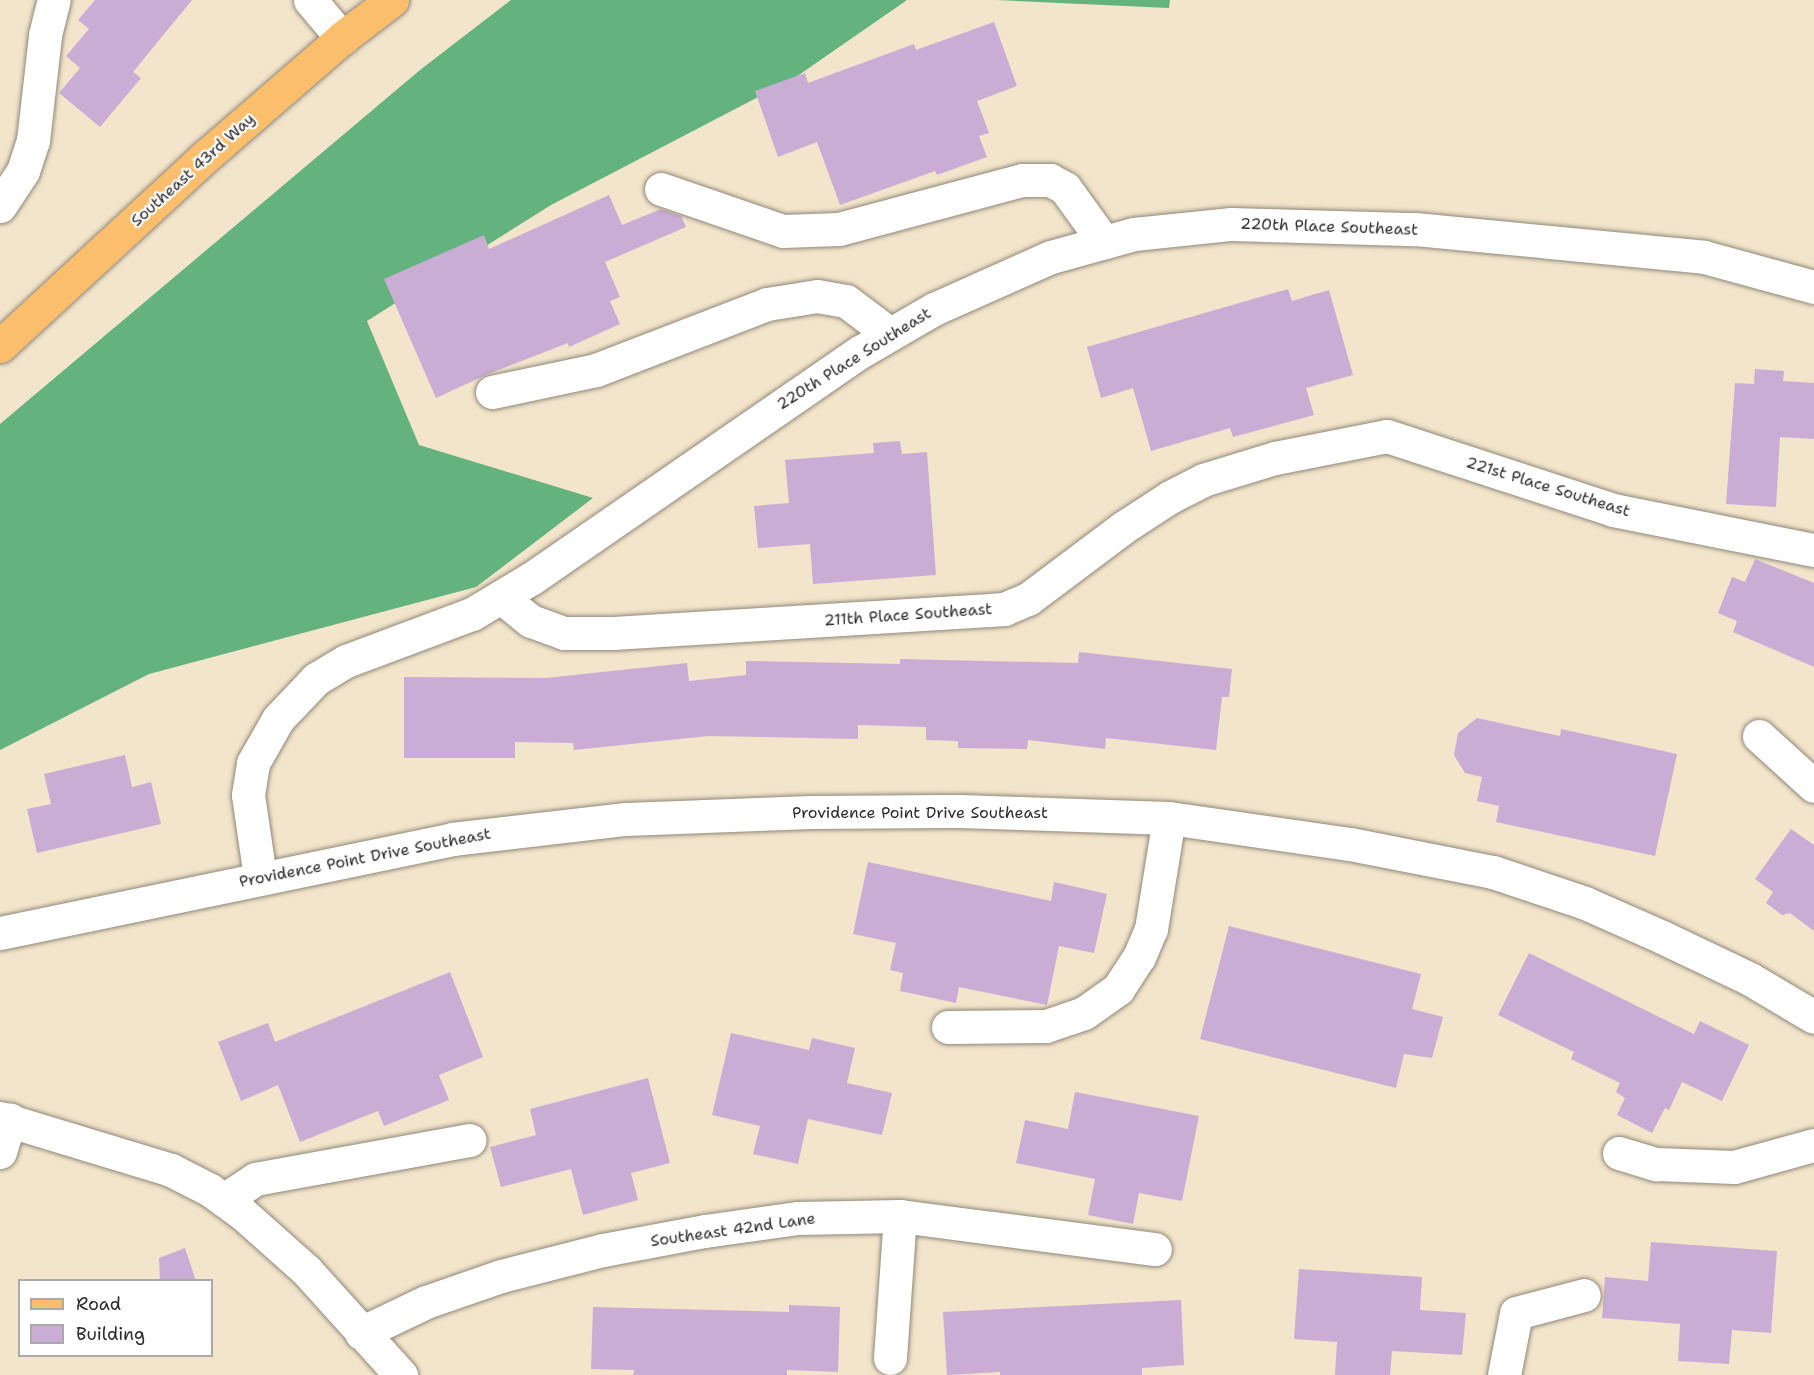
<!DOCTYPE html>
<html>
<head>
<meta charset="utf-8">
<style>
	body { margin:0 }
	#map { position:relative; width:1814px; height:1375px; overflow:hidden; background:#f3e5cb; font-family:"Shantell Sans",sans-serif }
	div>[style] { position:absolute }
	.forest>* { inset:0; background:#64b27e }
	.building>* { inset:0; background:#c9add4 }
	.roads { filter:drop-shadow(0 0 2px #8f887b) drop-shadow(0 0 2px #8f887b) }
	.minor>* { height:33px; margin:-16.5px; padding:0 16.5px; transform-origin:16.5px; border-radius:16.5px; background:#fff }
	.major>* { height:33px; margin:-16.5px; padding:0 16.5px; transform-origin:16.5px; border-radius:16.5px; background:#fabe6d }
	span { translate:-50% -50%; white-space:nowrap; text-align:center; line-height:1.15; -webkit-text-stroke:4.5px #fff; paint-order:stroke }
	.street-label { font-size:16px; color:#2b2b2b }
	.legend { position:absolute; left:18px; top:1279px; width:195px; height:78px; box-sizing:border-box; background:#fff; border:2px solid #aaa; margin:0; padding:8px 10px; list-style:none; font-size:18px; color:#2b2b2b }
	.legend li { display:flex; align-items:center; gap:12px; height:30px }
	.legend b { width:30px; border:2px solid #aaa }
</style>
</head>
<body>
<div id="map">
	<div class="forest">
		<div style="clip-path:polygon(511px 0,907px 0,793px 79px,551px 205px,367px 321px,419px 445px,593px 498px,476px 587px,149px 674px,0 750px,0 424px,420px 70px)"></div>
		<div style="clip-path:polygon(996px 0,1170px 0,1169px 8px)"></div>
	</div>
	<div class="building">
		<div style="clip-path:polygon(95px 0,192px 0,133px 72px,141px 78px,100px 127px,59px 93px,80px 68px,66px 56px,89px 29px,78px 20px)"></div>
		<div style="clip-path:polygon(994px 22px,1017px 86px,977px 101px,989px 133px,979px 136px,987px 157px,937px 175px,935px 171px,840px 205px,817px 142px,778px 157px,755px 91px,805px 73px,808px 83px,914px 44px,916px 50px)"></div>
		<div style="clip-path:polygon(609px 195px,622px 225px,661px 209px,681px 216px,686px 227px,605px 262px,620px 297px,610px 301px,620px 324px,569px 347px,568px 343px,488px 374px,436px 398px,384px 279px,484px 235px,489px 249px)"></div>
		<div style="clip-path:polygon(1288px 289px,1292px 301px,1329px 290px,1353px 375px,1306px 388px,1314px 415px,1233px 437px,1230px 428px,1151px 451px,1133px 388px,1101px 398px,1087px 347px)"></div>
		<div style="clip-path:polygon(1755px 369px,1784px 371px,1783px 381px,1814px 383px,1814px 439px,1780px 437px,1776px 507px,1726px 504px,1735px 383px,1754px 384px)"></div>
		<div style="clip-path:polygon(900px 441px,902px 454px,927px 452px,936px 575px,813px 584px,810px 544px,758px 548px,754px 506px,789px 503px,785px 460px,874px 453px,873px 443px)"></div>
		<div style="clip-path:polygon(1755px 559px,1814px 583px,1814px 667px,1733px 632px,1737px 621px,1718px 613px,1732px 577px,1745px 582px)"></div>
		<div style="clip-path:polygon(1079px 652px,1232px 669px,1229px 697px,1222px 697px,1216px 750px,1106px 738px,1105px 749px,1028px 740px,1027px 749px,958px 748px,958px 741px,926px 740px,926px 727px,858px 725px,858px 739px,708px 736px,574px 750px,573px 743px,515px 742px,515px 758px,404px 758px,404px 677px,546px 678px,687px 663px,689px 681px,746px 675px,746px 661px,900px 664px,900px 659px,1078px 663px)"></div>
		<div style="clip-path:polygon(1477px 718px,1560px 736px,1561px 729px,1677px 754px,1655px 856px,1496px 822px,1499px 806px,1477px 801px,1482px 777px,1465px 773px,1454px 755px,1458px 733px)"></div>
		<div style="clip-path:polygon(125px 755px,132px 787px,151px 782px,161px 824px,37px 853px,27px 809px,51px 804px,44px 774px)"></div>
		<div style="clip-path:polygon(1791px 829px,1814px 845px,1814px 931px,1790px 913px,1782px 915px,1766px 903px,1773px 892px,1755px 879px)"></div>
		<div style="clip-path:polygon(868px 862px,1051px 901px,1054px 882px,1107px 894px,1094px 953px,1059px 946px,1047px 1005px,959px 987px,956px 1003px,900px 991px,903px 973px,890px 970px,896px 943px,853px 934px)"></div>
		<div style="clip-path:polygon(1229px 926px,1421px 974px,1412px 1009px,1443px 1017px,1432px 1058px,1404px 1054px,1396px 1088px,1200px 1039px)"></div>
		<div style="clip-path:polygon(1529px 953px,1694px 1034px,1700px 1021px,1749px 1045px,1722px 1101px,1682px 1082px,1669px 1110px,1665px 1108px,1652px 1133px,1617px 1115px,1625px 1098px,1616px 1092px,1620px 1083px,1571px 1059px,1574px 1052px,1498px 1015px)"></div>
		<div style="clip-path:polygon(450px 972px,483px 1057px,439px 1075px,449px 1100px,384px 1126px,378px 1111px,300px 1142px,278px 1085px,241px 1101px,218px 1042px,268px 1023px,275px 1042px)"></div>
		<div style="clip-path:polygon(731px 1033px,809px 1050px,812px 1038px,855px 1048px,847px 1083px,892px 1093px,882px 1135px,808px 1119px,798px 1164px,753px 1154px,760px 1126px,712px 1115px)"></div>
		<div style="clip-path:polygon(648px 1078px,670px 1163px,631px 1173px,638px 1200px,583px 1215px,571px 1169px,501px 1187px,490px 1147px,536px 1135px,530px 1109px)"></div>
		<div style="clip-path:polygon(1075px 1092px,1199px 1116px,1182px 1201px,1139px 1193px,1133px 1224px,1088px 1215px,1095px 1179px,1016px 1163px,1025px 1120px,1068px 1129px)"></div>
		<div style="clip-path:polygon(1651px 1242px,1777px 1251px,1771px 1333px,1732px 1330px,1729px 1364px,1678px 1361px,1680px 1324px,1602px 1318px,1605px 1277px,1648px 1281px)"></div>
		<div style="clip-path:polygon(185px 1248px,196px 1281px,160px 1281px,159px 1258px)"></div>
		<div style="clip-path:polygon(1299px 1269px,1422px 1277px,1420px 1310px,1466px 1313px,1462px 1355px,1392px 1351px,1390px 1375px,1335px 1375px,1337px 1342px,1294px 1339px)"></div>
		<div style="clip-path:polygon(1181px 1300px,1184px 1365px,1142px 1368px,1142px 1375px,1000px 1375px,1000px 1372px,947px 1375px,943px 1312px)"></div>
		<div style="clip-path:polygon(789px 1305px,840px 1307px,838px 1372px,787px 1370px,787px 1375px,633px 1375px,634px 1370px,591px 1369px,593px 1307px,789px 1312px)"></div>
	</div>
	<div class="roads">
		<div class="minor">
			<div style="left:310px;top:0;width:50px;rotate:49.9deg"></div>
			<div style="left:661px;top:189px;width:129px;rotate:19deg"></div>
			<div style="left:783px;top:231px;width:56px;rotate:-2deg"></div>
			<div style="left:839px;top:229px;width:189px;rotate:-15deg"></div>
			<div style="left:1022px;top:180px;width:28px"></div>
			<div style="left:1050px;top:180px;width:17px;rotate:28deg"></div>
			<div style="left:1065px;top:188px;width:67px;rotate:54.2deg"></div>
			<div style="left:0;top:206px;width:42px;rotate:-56.7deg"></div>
			<div style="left:23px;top:171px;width:32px;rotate:-72deg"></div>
			<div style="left:33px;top:141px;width:107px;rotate:-83.5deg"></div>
			<div style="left:45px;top:35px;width:36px;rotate:-76deg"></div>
			<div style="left:492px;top:392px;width:106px;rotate:-11.9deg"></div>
			<div style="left:596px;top:370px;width:183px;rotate:-21.1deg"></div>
			<div style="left:767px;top:304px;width:51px;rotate:-9.1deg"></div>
			<div style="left:817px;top:296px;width:29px;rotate:10deg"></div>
			<div style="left:846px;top:301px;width:55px;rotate:36.9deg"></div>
			<div style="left:501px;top:597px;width:38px;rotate:39deg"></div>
			<div style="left:531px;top:621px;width:35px;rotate:20deg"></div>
			<div style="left:564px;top:633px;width:49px"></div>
			<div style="left:613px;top:633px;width:392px;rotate:-3.5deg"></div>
			<div style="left:1004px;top:609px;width:26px;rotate:-23deg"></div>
			<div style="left:1028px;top:599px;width:120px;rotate:-36.9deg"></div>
			<div style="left:1124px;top:527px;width:55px;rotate:-33.1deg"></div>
			<div style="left:1170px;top:497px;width:37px;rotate:-27deg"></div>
			<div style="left:1203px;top:480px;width:75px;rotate:-17deg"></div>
			<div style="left:1275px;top:458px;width:114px;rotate:-11.1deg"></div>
			<div style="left:1387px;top:436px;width:238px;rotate:18.1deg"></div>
			<div style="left:1613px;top:510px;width:205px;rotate:11.3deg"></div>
			<div style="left:1759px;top:736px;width:74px;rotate:42.3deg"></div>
			<div style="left:260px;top:877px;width:83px;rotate:-98.3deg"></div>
			<div style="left:248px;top:795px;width:32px;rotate:-81deg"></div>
			<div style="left:253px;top:763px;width:51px;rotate:-60.4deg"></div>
			<div style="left:278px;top:719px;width:55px;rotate:-46.5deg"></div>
			<div style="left:316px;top:679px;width:35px;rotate:-31deg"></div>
			<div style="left:346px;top:661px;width:134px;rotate:-20.5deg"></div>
			<div style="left:472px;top:614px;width:70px;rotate:-31deg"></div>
			<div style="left:532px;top:578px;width:398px;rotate:-34.6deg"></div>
			<div style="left:860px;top:352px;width:86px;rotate:-30.2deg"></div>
			<div style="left:934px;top:309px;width:128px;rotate:-24deg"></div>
			<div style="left:1051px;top:257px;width:86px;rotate:-15.5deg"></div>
			<div style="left:1134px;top:234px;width:98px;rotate:-5.9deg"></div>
			<div style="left:1231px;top:224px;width:184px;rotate:1.6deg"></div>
			<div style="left:1415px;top:229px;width:290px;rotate:5.5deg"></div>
			<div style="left:1704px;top:257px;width:114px;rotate:15.3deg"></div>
			<div style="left:0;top:933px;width:462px;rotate:-11.7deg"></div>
			<div style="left:452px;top:839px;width:175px;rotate:-6.6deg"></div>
			<div style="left:626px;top:819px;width:184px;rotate:-2.2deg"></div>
			<div style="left:810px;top:812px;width:150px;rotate:-0.4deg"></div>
			<div style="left:960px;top:811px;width:209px;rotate:1.9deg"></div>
			<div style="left:1169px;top:818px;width:183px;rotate:8.2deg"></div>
			<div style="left:1350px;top:844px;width:146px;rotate:11.1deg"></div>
			<div style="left:1493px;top:872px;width:97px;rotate:18.6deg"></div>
			<div style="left:1585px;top:903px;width:84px;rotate:23.8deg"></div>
			<div style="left:1662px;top:937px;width:98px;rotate:25.5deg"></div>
			<div style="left:1750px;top:979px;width:74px;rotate:30.7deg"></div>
			<div style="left:948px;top:1027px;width:98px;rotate:-0.6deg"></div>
			<div style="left:1046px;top:1026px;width:40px;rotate:-18.9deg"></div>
			<div style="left:1084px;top:1013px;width:42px;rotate:-35.2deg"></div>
			<div style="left:1118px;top:989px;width:38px;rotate:-57deg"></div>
			<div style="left:1139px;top:957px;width:30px;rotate:-67deg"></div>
			<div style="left:1151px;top:929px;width:112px;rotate:-80.8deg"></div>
			<div style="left:0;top:1118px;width:179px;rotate:16.9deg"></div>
			<div style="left:171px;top:1170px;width:44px;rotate:27.1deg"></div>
			<div style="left:210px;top:1190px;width:39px;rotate:36deg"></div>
			<div style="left:242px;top:1213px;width:86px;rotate:41.7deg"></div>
			<div style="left:306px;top:1270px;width:142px;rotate:47.9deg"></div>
			<div style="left:0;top:1152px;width:34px;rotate:-73deg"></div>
			<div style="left:1619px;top:1153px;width:39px;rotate:17deg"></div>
			<div style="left:1656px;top:1164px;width:78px;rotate:2.2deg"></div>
			<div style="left:1734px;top:1167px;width:83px;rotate:-15.4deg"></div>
			<div style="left:224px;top:1200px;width:37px;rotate:-34deg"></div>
			<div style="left:255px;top:1179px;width:218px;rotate:-10.3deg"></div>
			<div style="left:361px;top:1333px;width:72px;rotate:-25.5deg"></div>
			<div style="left:426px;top:1302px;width:79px;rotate:-19.1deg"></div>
			<div style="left:501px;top:1276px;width:105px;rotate:-14.3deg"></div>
			<div style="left:603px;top:1250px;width:104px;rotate:-10.6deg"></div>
			<div style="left:705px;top:1231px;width:94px;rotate:-8deg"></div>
			<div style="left:798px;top:1218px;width:102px;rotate:-1.1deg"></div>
			<div style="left:900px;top:1216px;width:257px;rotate:7.4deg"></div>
			<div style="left:890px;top:1358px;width:142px;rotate:-86deg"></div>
			<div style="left:1504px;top:1375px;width:63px;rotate:-79deg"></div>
			<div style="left:1516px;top:1313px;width:70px;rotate:-14.8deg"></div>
		</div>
		<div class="major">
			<div style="left:0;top:346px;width:280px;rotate:-42.7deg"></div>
			<div style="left:206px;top:156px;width:180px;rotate:-40.9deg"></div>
			<div style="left:342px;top:38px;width:63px;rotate:-37.2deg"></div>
		</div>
	</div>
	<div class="street-label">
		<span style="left:193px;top:170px;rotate:-42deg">Southeast 43rd Way</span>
		<span style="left:1329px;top:227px;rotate:2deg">220th Place Southeast</span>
		<span style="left:854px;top:359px;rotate:-32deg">220th Place Southeast</span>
		<span style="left:1548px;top:487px;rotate:17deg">221st Place Southeast</span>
		<span style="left:908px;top:615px;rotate:-4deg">211th Place Southeast</span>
		<span style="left:920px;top:813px">Providence Point Drive Southeast</span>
		<span style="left:365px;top:858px;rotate:-11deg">Providence Point Drive Southeast</span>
		<span style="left:733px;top:1230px;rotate:-8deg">Southeast 42nd Lane</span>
	</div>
	<ul class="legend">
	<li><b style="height:8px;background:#fabe6d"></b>Road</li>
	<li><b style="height:16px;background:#c9add4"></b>Building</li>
	</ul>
</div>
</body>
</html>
